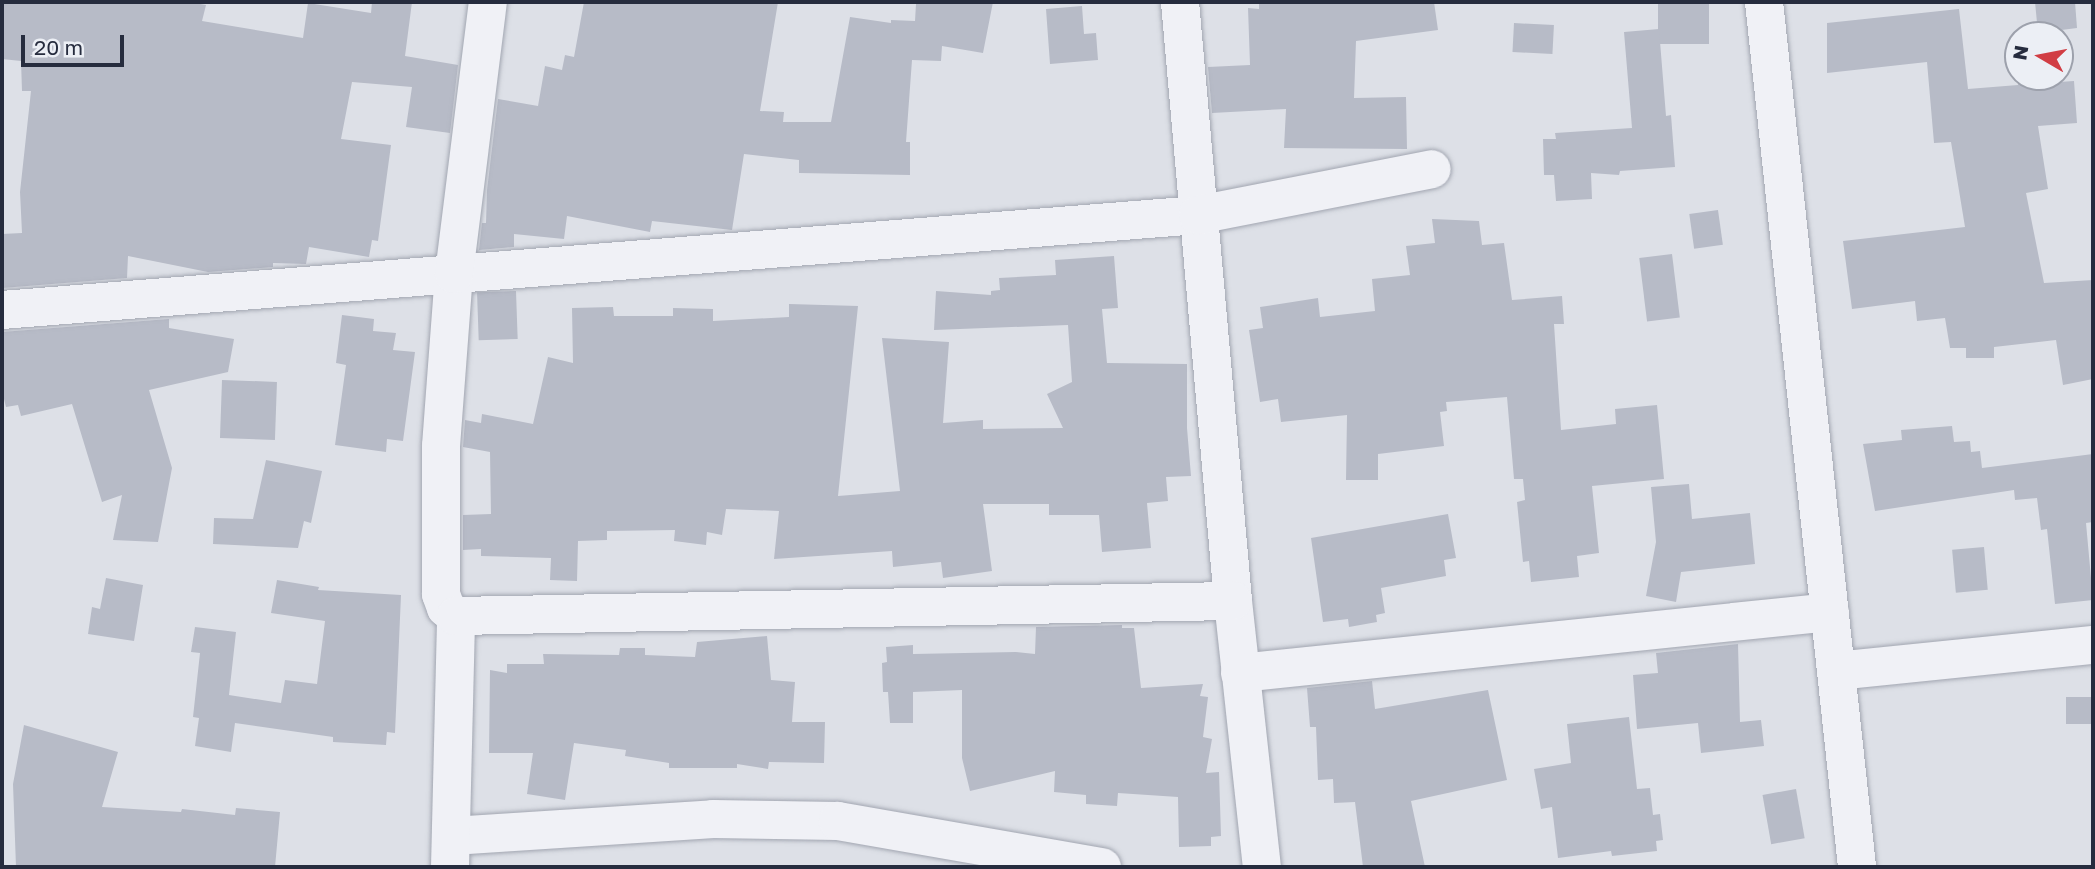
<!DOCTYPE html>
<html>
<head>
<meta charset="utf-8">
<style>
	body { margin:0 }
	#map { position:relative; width:2095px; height:869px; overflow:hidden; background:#dde0e7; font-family:"Golos Text",sans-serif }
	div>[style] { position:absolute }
	.building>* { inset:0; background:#b7bbc7; transform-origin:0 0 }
	.roads { filter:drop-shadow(0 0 2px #a2a6b1) drop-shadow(0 0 2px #a2a6b1) }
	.minor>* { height:38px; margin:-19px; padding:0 19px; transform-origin:19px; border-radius:19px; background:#f0f1f6 }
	span { translate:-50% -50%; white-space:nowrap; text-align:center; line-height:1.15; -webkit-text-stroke:5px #eceff5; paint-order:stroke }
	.frame { position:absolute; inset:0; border:4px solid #262c3e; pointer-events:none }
	.north { position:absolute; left:2004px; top:21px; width:70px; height:70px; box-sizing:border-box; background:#eceff5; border:2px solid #9da1ac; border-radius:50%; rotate:280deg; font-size:19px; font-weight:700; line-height:28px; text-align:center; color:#262c3e }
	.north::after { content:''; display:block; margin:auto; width:24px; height:32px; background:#d13d44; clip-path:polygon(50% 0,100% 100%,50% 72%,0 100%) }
	.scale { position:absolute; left:21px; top:35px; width:103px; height:32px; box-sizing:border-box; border:4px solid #262c3e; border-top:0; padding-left:9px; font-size:21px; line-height:24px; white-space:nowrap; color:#262c3e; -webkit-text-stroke:5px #eceff5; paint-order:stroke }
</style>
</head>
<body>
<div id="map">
	<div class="building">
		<div style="clip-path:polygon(4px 2px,189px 2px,206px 5px,202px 21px,303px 38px,308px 3px,371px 13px,372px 2px,412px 2px,405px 56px,458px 65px,450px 133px,406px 127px,412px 87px,352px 82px,341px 139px,391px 145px,378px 241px,372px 240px,369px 257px,309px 247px,306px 264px,273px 263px,273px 267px,208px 272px,128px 256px,127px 278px,2px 288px,2px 234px,22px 233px,20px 192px,31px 91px,22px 91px,21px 61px,2px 59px)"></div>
		<div style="clip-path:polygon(584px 2px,778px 2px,760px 111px,784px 112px,783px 122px,831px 122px,850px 17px,891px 23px,891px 20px,915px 21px,916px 4px,993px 2px,983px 53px,942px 46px,941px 61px,912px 60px,906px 142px,910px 142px,910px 175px,799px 173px,799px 160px,744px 154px,732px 230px,652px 221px,650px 232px,567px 216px,564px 239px,514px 234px,514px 247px,479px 250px,482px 223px,486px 223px,487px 190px,498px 99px,538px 106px,545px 66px,562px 70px,565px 55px,574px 57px)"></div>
		<div style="clip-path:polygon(1259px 2px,1434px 2px,1438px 30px,1356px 41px,1354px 98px,1406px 97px,1407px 149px,1284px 148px,1286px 109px,1212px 113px,1208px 67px,1250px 65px,1248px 8px,1259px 9px)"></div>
		<div style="left:1658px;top:2px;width:51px;height:42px"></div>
		<div style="clip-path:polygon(2035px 2px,2075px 2px,2077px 28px,2038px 33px)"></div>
		<div style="clip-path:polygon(1082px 6px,1084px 34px,1096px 33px,1098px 60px,1050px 64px,1046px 9px)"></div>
		<div style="clip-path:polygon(1959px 9px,1968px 89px,2018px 85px,2017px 72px,2018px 71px,2018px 77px,2058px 77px,2059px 82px,2074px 81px,2077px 123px,2038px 126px,2048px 189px,2026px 193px,2044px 283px,2093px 280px,2093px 379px,2063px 385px,2056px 340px,1994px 347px,1994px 358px,1966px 358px,1966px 348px,1950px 348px,1945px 318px,1917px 321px,1915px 301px,1852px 309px,1843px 241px,1965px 227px,1951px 142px,1934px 143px,1927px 62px,1827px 73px,1827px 23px)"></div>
		<div style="left:1514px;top:23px;width:40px;height:29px;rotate:3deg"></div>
		<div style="clip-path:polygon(1659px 29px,1666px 116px,1671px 115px,1675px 167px,1620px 171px,1619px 175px,1591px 173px,1592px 199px,1556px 201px,1554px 175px,1544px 175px,1543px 139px,1556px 139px,1555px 133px,1632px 128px,1624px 32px)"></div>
		<div style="left:1718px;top:210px;width:35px;height:29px;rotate:82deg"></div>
		<div style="clip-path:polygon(1432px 219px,1479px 221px,1482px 245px,1504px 243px,1512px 300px,1562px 296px,1564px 324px,1554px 324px,1561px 430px,1616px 424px,1615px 409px,1657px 405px,1664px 479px,1592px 486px,1599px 553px,1577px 556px,1579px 577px,1531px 582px,1529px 561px,1523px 562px,1517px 502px,1525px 500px,1523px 479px,1514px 479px,1507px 397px,1446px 402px,1447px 411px,1440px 412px,1444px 446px,1378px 454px,1378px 480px,1346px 480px,1347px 415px,1281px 422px,1278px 399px,1260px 402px,1249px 330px,1263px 328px,1260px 307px,1318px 298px,1320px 317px,1375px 311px,1372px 279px,1410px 275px,1406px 246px,1435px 243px)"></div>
		<div style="left:1672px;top:254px;width:64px;height:33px;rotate:83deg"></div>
		<div style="clip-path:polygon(1114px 256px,1118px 308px,1102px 309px,1107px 363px,1187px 364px,1187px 428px,1191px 476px,1166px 477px,1168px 501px,1147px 503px,1151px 548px,1102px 552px,1099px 515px,1049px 515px,1049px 504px,983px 504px,992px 571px,943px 578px,941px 562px,893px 567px,892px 551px,774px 559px,779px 511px,726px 509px,722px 535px,707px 532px,706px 545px,674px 541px,675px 530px,607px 531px,607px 540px,578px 541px,577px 581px,550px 580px,551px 558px,481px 556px,481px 549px,463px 550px,463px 515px,491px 514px,490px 452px,463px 447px,465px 420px,481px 423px,482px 414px,533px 424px,548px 357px,573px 363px,572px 308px,613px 307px,614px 316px,673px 316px,673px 308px,713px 309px,713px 321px,789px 317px,789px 304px,858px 306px,838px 496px,900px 491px,882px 338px,949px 342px,943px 423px,983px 420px,983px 429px,1063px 428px,1047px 394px,1072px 382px,1068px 325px,934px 330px,936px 291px,991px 295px,991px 291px,1000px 290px,999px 278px,1056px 275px,1055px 260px)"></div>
		<div style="left:516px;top:291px;width:48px;height:39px;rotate:88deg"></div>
		<div style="clip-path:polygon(342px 315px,374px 319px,373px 331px,396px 333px,393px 350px,415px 352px,403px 441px,387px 439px,386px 452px,335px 445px,346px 365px,336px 363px)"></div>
		<div style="clip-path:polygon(169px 319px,169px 328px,234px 339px,228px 372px,149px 390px,172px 468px,158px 542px,113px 540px,122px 495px,102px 502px,72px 404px,21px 416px,18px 405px,6px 407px,2px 391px,2px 332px)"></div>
		<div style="left:222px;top:380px;width:55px;height:58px;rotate:2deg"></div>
		<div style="clip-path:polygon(1952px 426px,1954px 442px,1970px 441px,1971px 452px,1980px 451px,1982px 468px,2093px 454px,2093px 522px,2086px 523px,2093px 600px,2055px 604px,2047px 529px,2041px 530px,2037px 498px,2015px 500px,2014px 490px,1875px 511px,1863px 444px,1902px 440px,1901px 430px)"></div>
		<div style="clip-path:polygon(266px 460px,322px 471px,311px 523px,304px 521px,298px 548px,213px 544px,214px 518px,253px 519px)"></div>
		<div style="clip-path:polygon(1689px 484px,1692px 519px,1750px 513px,1755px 564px,1681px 572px,1676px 602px,1646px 596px,1656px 542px,1651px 487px)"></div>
		<div style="clip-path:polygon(1448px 514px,1456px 558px,1444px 560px,1446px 576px,1381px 588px,1385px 613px,1376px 615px,1377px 622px,1349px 627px,1348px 619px,1323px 622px,1311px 538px)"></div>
		<div style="left:1984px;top:547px;width:43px;height:32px;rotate:85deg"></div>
		<div style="clip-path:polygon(106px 578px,143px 585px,134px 641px,88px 634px,92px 607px,100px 609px)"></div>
		<div style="clip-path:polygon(277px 580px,319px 587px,318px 590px,401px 595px,395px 733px,387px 732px,386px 745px,333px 742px,333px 737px,235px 723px,231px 752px,195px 746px,199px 718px,193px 717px,200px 653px,191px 652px,195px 627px,236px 632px,229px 695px,281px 703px,285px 680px,317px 684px,325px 621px,271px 613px)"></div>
		<div style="clip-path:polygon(1122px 625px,1122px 628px,1134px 628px,1141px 688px,1203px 684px,1200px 696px,1208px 697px,1203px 737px,1212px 739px,1206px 773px,1219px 772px,1221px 836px,1211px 837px,1211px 846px,1179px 847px,1178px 797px,1118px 793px,1117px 806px,1086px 804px,1086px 795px,1054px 792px,1055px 771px,970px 791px,962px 758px,962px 690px,913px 692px,913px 723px,890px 723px,888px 692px,883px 692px,882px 663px,887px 662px,886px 647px,913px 645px,913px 654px,1016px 652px,1035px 654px,1036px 627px)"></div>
		<div style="clip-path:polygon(767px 636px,771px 680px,795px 682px,792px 722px,825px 722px,824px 763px,769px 762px,768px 769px,737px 764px,737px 768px,669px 768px,669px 763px,625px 756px,626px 750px,574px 743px,565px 800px,527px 794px,533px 753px,489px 753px,490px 670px,507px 673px,507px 664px,544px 664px,543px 654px,619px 655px,620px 648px,645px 648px,645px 655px,695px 657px,697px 642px)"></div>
		<div style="clip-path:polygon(1738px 644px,1740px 722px,1761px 720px,1764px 746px,1701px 753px,1698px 723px,1637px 729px,1633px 675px,1658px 673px,1656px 653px)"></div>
		<div style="clip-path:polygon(1372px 681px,1375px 709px,1488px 690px,1507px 780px,1411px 801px,1425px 867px,1363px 867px,1355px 802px,1334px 803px,1333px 779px,1318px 780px,1316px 727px,1310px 727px,1307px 688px)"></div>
		<div style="left:2093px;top:697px;width:27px;height:27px;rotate:90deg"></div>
		<div style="clip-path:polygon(1629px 717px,1637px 789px,1650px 788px,1653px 815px,1660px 814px,1663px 840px,1656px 841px,1657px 851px,1612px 856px,1611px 851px,1558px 858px,1552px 807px,1541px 809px,1534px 769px,1571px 763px,1567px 724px)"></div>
		<div style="clip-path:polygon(24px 725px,118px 752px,102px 807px,181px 812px,182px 809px,235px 815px,236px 808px,280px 812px,275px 867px,16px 867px,13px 784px)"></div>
		<div style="left:1796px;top:789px;width:50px;height:34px;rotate:80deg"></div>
	</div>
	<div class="roads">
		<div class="minor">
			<div style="left:1180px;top:2px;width:601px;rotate:84.94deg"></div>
			<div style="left:1233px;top:601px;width:268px;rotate:83.8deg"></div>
			<div style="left:1764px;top:2px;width:870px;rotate:83.86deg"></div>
			<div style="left:2px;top:310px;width:1200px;rotate:-4.54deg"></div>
			<div style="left:1198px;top:215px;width:238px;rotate:-11.1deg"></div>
			<div style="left:456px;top:616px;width:13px;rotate:-141deg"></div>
			<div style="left:446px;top:608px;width:15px;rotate:-110deg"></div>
			<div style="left:441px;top:594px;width:148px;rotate:-90deg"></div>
			<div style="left:441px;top:446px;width:172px;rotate:-85.7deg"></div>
			<div style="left:454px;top:274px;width:274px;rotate:-82.9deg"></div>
			<div style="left:1836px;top:671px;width:258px;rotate:-5.8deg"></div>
			<div style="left:1240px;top:673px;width:593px;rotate:-5.9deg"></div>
			<div style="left:452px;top:836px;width:262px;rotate:-3.7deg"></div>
			<div style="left:713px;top:819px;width:125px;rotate:0.9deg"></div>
			<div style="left:838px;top:821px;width:268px;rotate:9.9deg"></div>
			<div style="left:450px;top:867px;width:251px;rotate:-88.6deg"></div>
			<div style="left:456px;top:616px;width:777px;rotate:-1.11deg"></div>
		</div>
	</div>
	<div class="frame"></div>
	<div class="north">N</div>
	<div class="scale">20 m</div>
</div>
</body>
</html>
